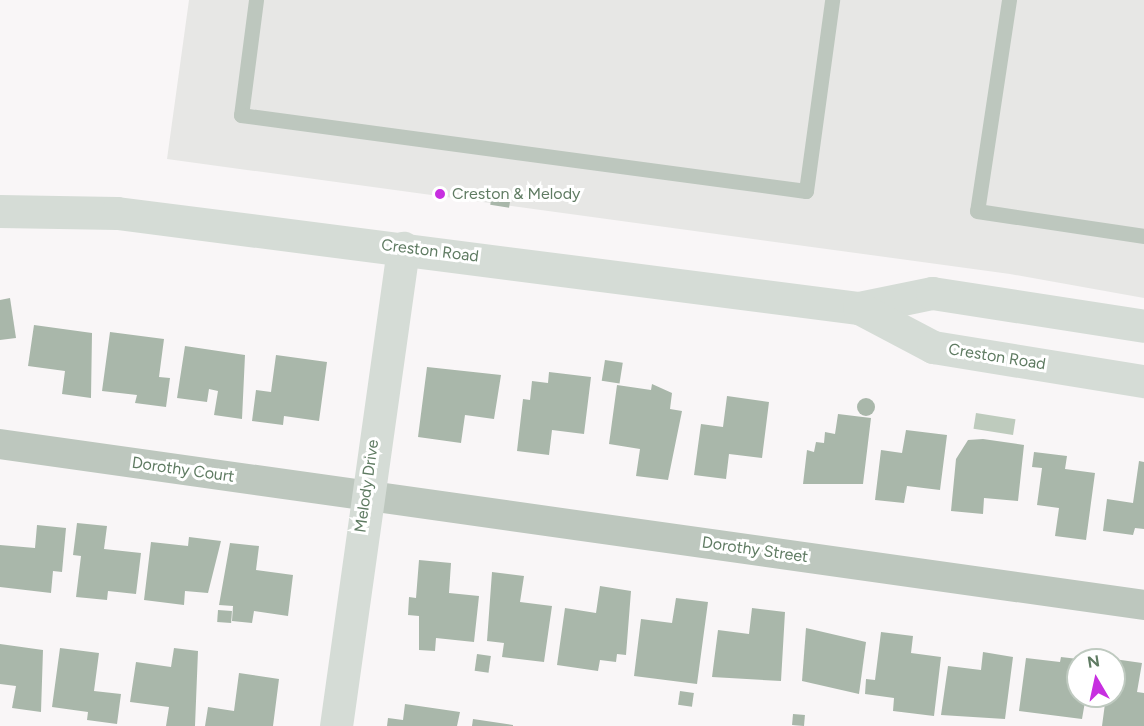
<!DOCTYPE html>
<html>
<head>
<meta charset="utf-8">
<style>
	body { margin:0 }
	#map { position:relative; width:1144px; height:726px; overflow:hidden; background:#f9f6f7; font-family:Figtree,sans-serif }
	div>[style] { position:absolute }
	.built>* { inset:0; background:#e7e7e5 }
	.water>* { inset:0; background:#becbbd; transform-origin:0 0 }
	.building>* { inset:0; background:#a9b7aa; transform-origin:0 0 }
	.round { border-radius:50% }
	.lane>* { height:15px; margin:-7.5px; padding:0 7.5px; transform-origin:7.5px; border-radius:7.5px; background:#bdc7be }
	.street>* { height:30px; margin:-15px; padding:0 15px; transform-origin:15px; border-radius:15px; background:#bdc7be }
	.secondary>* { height:33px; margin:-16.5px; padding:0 16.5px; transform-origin:16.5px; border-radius:16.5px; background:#d5dcd6 }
	.dots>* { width:16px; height:16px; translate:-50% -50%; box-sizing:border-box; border:3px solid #fff; border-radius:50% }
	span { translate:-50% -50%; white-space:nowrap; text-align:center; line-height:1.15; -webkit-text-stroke:6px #fff; paint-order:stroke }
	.poi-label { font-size:16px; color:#5f7b62 }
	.left { translate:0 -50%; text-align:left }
	.street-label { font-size:16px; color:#5f7b62 }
	.north { position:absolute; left:1066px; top:648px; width:60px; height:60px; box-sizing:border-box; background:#fff; border:2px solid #bfcac0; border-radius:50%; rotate:351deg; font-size:16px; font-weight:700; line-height:24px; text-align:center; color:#5f7b62 }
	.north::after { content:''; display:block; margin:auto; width:21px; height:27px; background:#c72fe0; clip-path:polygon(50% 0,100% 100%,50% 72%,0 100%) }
</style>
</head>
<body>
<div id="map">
	<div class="built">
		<div style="clip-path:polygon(189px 0,1144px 0,1144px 298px,1010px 274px,167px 159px)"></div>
	</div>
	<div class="water">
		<div style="left:976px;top:413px;width:40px;height:16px;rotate:9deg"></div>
	</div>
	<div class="building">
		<div style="left:492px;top:194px;width:19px;height:11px;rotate:9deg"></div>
		<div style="clip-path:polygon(10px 298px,16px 338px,0 340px,0 300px)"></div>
		<div style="clip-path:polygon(34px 325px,92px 333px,91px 398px,62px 394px,65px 371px,28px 366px)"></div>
		<div style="clip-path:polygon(110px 332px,164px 339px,159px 377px,170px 378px,166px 407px,135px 403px,137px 395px,102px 391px)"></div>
		<div style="clip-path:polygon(185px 346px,245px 355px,242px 419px,214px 415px,218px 391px,209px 389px,207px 402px,177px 398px)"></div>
		<div style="clip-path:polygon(276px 355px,327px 362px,319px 421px,284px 416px,283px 425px,252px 421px,256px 390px,271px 392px)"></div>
		<div style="left:605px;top:360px;width:18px;height:21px;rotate:9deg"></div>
		<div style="clip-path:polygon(427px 367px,501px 375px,494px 419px,465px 415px,461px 443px,418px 437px)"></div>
		<div style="clip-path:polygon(549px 372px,591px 377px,584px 434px,552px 430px,549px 455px,517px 451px,523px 399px,530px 400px,532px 381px,548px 383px)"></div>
		<div style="clip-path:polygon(652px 384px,672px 393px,670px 409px,682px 411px,668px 480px,636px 476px,640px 449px,609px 444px,617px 385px,651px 390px)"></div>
		<div style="clip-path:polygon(727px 396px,769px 402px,762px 458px,729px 454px,726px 479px,694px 475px,701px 424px,723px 427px)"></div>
		<div class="round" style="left:857px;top:398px;width:18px;height:18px"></div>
		<div style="clip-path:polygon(838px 414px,871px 418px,863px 484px,803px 484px,807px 450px,814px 452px,816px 442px,824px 443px,825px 432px,835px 434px)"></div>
		<div style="clip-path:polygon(906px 430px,947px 435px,940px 490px,907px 486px,904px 503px,875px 500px,881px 450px,902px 453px)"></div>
		<div style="clip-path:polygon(983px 439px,1024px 445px,1018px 501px,984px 498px,983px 514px,951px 511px,956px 459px,968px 440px)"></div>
		<div style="clip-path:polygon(1034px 452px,1067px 456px,1065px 469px,1095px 473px,1086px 540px,1055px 536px,1059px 508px,1037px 505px,1042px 468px,1032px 467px)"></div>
		<div style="clip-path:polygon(1139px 461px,1144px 462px,1144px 529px,1135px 528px,1133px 535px,1103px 531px,1107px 499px,1133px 503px)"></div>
		<div style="clip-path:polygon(77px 523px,107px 526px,104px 549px,141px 553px,136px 594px,108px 591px,107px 600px,76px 597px,81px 556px,73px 555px)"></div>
		<div style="clip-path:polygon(37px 525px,66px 528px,62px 572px,53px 571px,51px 593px,0 587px,0 545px,35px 548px)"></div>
		<div style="clip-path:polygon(189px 537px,221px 541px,208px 593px,185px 591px,184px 605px,144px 600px,151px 542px,188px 546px)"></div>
		<div style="clip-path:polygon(230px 543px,259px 546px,256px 570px,293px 575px,288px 616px,254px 611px,252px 623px,232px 621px,233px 606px,219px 605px)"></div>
		<div style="clip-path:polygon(419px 560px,451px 563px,449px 593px,479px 596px,474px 642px,436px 638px,435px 651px,419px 650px,419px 616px,408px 615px,409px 597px,416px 598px)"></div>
		<div style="clip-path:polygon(492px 572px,524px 576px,520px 602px,552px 606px,544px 662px,502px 657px,504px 643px,487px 641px)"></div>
		<div style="clip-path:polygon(600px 586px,631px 591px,626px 655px,617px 654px,616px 662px,600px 660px,598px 671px,557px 665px,565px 608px,596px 613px)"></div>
		<div style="clip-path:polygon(676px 598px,708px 602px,697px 684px,634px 676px,641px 619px,672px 623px)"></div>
		<div style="clip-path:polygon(752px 608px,785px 612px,781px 681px,712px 677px,718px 630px,749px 634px)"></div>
		<div style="left:218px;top:610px;width:14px;height:12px;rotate:4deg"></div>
		<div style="clip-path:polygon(806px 628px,866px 642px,859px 694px,802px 681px)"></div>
		<div style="clip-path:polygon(881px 632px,913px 636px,911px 653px,941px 657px,934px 716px,893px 711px,894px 698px,865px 694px,866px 679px,875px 680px)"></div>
		<div style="clip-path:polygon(0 644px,43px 650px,41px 712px,12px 708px,16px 686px,0 684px)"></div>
		<div style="clip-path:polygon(60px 648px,99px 653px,94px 691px,121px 694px,117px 724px,87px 720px,88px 712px,52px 707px)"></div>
		<div style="clip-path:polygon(174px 648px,198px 651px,195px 726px,166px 726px,169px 707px,130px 702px,136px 662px,171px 667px)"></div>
		<div style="clip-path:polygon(983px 652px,1013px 657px,1005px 719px,941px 715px,948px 666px,981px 670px)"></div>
		<div style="left:477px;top:654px;width:14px;height:17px;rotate:8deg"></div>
		<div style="clip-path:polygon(1061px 657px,1078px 659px,1078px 696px,1086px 696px,1082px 719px,1019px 711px,1026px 658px,1060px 662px)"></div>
		<div style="clip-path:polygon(1114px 659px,1142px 663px,1137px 692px,1144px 693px,1144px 726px,1102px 726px,1106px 696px,1114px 696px)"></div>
		<div style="clip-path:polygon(239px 673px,279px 679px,273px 726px,205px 726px,208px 707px,234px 711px)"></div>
		<div style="left:680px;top:691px;width:14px;height:14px;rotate:8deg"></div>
		<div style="clip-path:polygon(405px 704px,460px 712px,457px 726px,387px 726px,388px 718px,403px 720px)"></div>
		<div style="left:793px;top:714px;width:12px;height:11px;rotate:5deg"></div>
		<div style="clip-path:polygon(473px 719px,513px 725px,513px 726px,472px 726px)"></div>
	</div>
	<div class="lane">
		<div style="left:256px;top:0;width:116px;rotate:97.4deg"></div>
		<div style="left:241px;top:115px;width:570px;rotate:7.66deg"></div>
		<div style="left:806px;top:191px;width:193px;rotate:-82.2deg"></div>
		<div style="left:1009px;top:0;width:213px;rotate:98.6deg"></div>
		<div style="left:977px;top:211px;width:169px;rotate:8.5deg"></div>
	</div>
	<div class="street">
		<div style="left:0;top:444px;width:1155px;rotate:8.01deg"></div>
	</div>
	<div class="secondary">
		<div style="left:0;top:211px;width:117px;rotate:1deg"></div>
		<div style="left:117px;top:213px;width:748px;rotate:7.3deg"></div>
		<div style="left:859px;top:308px;width:75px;rotate:-11.6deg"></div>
		<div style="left:932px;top:293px;width:215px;rotate:8.8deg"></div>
		<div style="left:859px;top:308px;width:84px;rotate:27.8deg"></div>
		<div style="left:933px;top:347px;width:214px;rotate:9.2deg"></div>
		<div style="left:336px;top:726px;width:483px;rotate:-82deg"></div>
	</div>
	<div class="dots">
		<div style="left:440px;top:194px;background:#c72fe0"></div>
	</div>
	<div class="poi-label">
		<span class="left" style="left:452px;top:194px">Creston &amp; Melody</span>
	</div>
	<div class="street-label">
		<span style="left:430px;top:251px;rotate:7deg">Creston Road</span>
		<span style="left:997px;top:357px;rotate:9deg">Creston Road</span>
		<span style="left:183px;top:470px;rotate:8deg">Dorothy Court</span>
		<span style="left:367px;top:486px;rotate:-82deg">Melody Drive</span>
		<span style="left:755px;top:550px;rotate:8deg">Dorothy Street</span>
	</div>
	<div class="north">N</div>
</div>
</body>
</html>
